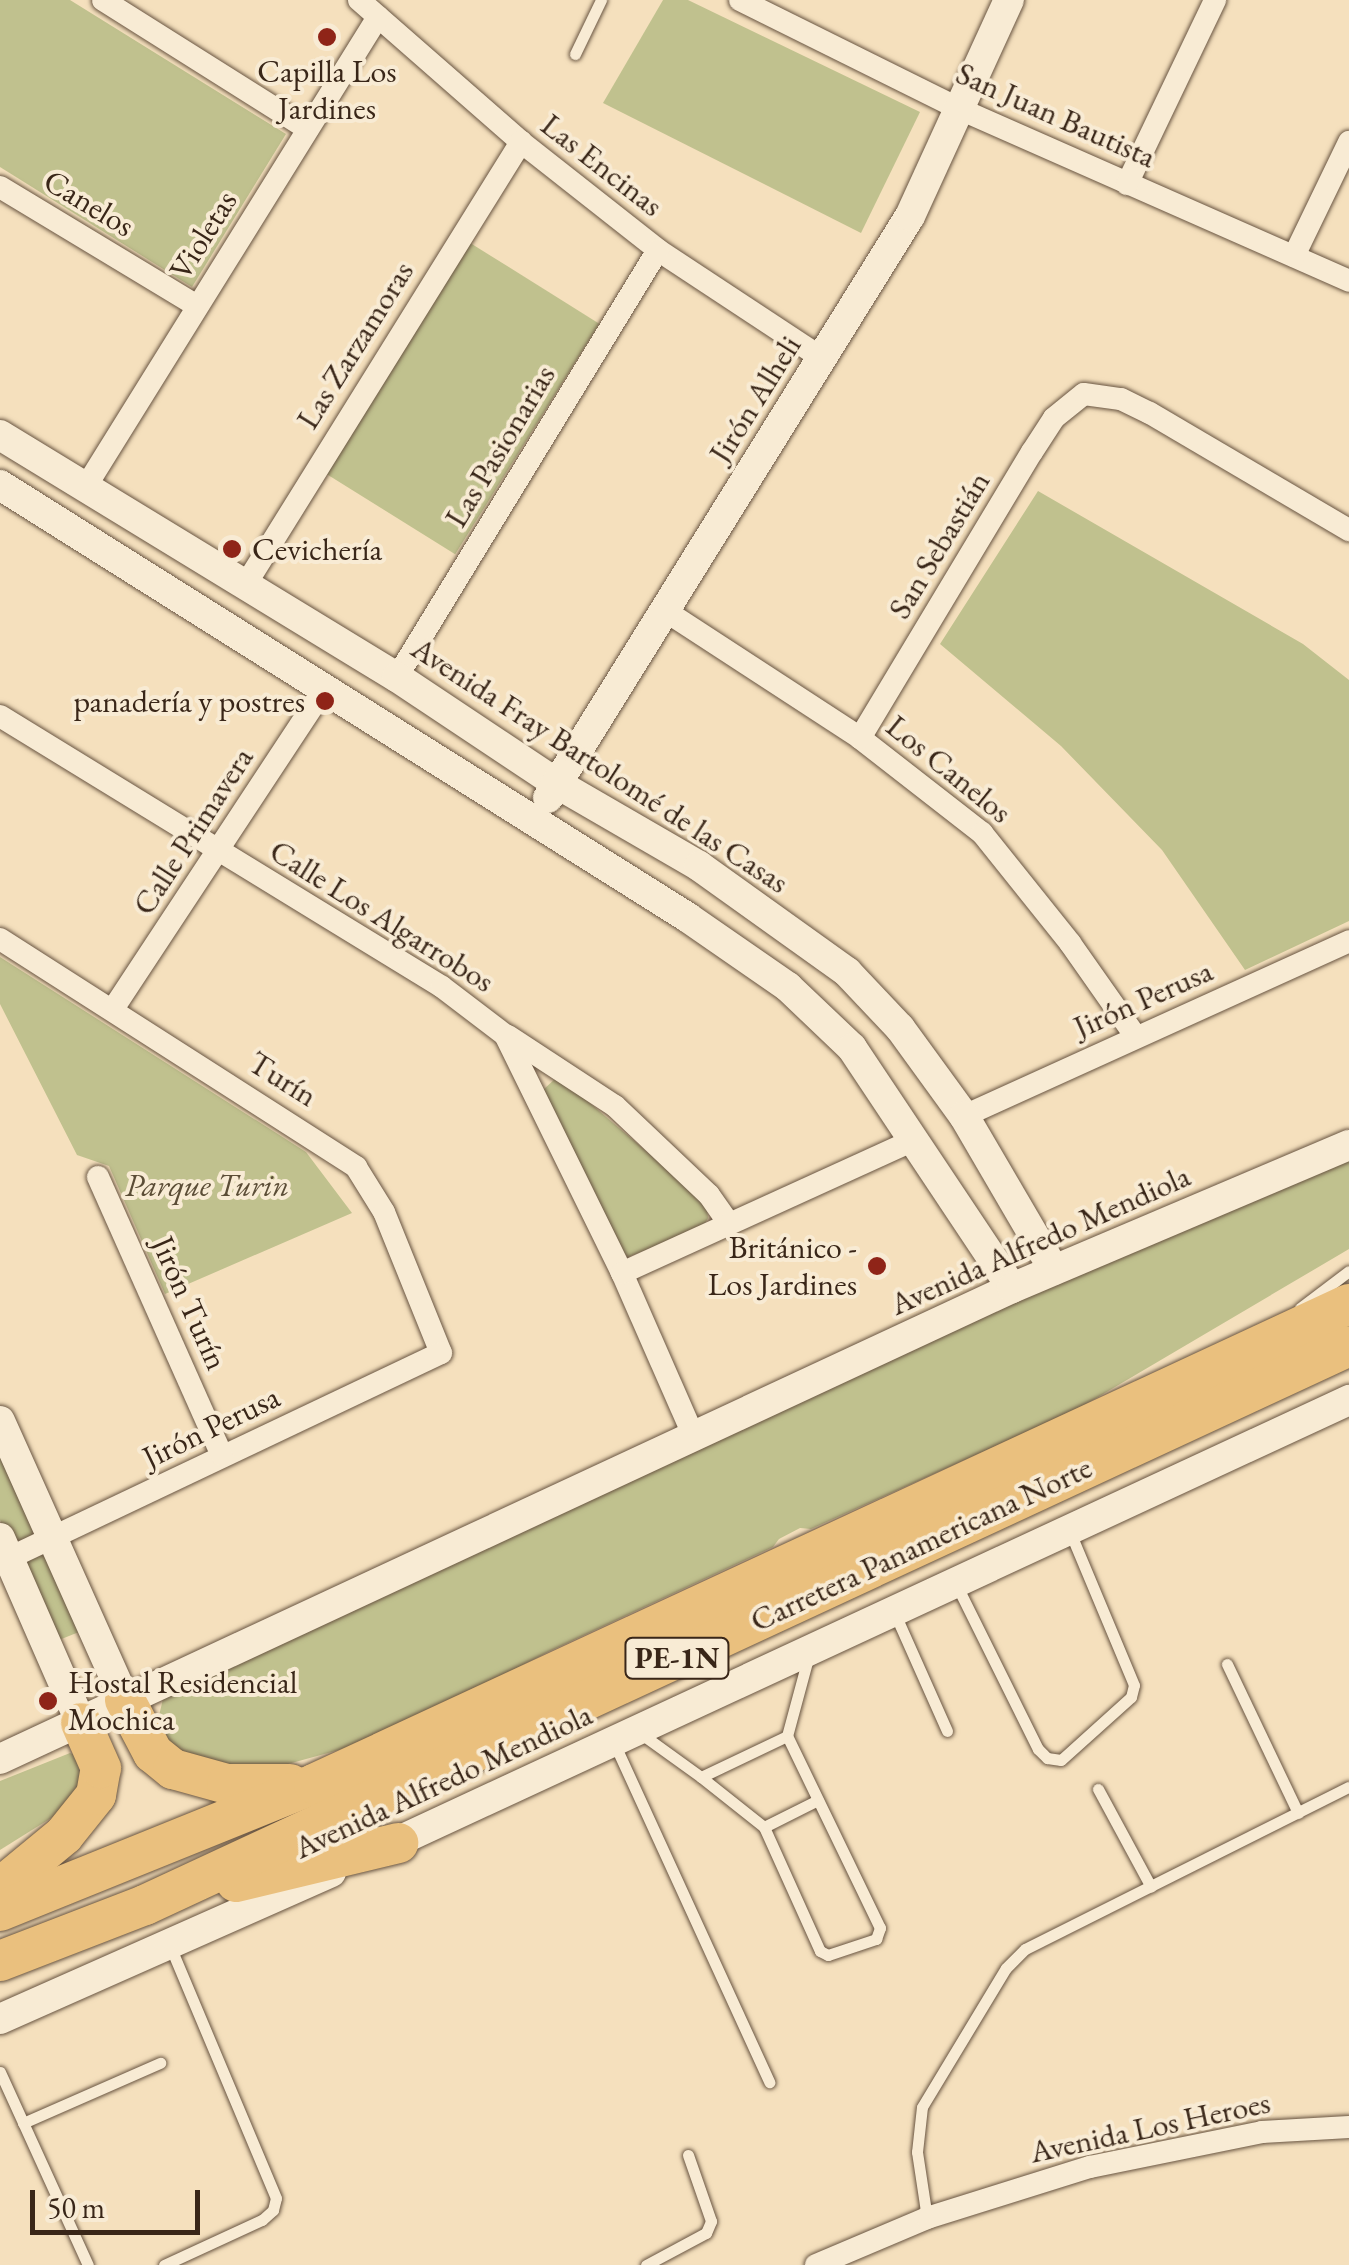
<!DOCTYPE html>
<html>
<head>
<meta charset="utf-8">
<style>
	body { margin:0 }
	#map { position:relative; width:1349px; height:2265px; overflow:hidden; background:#f5e0bd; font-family:"EB Garamond",serif }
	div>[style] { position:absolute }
	.green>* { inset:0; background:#c0c18e; transform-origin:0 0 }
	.roads { filter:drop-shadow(0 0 2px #685441) drop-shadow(0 0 2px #685441) }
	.lane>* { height:11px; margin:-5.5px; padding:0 5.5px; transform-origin:5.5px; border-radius:5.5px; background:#f8ebd4 }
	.street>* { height:22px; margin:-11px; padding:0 11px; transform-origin:11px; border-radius:11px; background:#f8ebd4 }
	.secondary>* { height:30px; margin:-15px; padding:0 15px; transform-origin:15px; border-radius:15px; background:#f8ebd4 }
	.highway>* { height:40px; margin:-20px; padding:0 20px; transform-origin:20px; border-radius:20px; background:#eac07e }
	.dots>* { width:28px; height:28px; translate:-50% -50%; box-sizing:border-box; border:5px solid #f8ebd4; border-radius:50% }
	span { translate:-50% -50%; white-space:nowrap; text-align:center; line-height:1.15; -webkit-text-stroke:8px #f8ebd4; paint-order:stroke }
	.shield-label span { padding:2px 8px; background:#f8ebd4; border:2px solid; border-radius:8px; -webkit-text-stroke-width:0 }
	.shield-label { font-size:30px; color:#392618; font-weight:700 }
	.poi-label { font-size:32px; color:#392618 }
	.left { translate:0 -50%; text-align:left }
	.right { translate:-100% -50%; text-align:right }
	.street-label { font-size:32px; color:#392618 }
	.park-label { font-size:32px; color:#5b4d36; font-style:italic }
	.scale { position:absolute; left:30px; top:2190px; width:170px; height:45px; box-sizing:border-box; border:5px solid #392618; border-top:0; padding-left:12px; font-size:30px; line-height:35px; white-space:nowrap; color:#392618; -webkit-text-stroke:8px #f8ebd4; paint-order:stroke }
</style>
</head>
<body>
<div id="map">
	<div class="green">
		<div style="clip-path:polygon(0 0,70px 0,286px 134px,192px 287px,0 167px)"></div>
		<div style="clip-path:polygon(663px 0,688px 0,920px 112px,861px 233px,603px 103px)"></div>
		<div style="left:467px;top:241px;width:156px;height:272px;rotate:32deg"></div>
		<div style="clip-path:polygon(1038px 491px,1303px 644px,1349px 680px,1349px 921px,1245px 970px,1162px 850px,1061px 746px,940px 644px)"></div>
		<div style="clip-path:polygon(0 957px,306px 1152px,352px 1213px,165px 1294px,109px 1166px,77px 1155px,0 1004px)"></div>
		<div style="clip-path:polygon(558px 1076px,706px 1202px,708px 1218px,703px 1228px,628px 1257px,624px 1254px,542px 1091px)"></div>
		<div style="clip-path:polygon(1349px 1155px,1349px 1249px,1076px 1410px,811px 1529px,800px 1528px,779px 1539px,773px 1547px,548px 1652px,379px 1739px,277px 1767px,239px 1772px,180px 1758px,156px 1728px,163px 1699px,992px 1312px)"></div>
		<div style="clip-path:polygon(0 1444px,84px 1630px,54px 1642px,0 1520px)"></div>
		<div style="clip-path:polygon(70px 1753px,78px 1756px,87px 1776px,56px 1815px,0 1850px,0 1781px)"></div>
	</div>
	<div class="roads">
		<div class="lane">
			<div style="left:575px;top:54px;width:60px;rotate:-64.3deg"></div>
			<div style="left:1300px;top:1308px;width:61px;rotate:-37.1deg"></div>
			<div style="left:957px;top:1586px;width:182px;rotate:63.6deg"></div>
			<div style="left:1038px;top:1749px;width:13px;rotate:45deg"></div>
			<div style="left:1047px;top:1758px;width:14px;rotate:8deg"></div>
			<div style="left:1061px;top:1760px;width:94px;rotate:-42deg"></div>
			<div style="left:1131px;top:1697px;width:12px;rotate:-76deg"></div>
			<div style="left:1134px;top:1685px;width:166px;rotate:-112.7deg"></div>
			<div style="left:895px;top:1614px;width:128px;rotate:66deg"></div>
			<div style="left:1227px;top:1664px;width:165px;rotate:64.5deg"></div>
			<div style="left:640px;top:1733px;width:75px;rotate:35.8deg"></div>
			<div style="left:701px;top:1777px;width:95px;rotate:-25.5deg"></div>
			<div style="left:787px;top:1736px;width:81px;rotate:-74.9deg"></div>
			<div style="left:615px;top:1745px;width:371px;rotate:65.4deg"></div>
			<div style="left:701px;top:1777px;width:80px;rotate:38.4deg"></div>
			<div style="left:764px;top:1827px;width:136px;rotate:65.7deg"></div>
			<div style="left:820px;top:1951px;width:9px;rotate:27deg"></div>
			<div style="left:828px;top:1955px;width:51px;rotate:-18.4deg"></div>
			<div style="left:876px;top:1939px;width:12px;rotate:-70deg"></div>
			<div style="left:880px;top:1928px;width:213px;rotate:-115.8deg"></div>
			<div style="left:1098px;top:1789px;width:111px;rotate:61.6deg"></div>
			<div style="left:764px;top:1827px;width:60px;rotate:-26.6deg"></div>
			<div style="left:0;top:2072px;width:212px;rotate:65.5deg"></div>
			<div style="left:23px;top:2123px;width:150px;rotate:-23.7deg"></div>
			<div style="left:927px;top:2218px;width:67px;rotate:-98.6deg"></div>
			<div style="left:917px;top:2152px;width:45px;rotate:-83.7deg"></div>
			<div style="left:922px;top:2107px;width:162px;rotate:-58.9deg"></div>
			<div style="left:1006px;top:1968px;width:27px;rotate:-45deg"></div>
			<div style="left:1025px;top:1949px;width:362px;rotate:-26.6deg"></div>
			<div style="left:164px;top:2265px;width:108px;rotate:-24.7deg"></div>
			<div style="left:262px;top:2220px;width:15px;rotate:-42deg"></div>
			<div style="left:273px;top:2210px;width:12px;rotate:-76deg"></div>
			<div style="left:276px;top:2198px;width:276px;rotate:-112.8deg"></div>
			<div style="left:646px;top:2265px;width:68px;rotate:-28.1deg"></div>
			<div style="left:706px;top:2233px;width:13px;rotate:-67deg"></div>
			<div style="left:711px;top:2221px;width:70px;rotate:-109.2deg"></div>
		</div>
		<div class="street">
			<div style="left:103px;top:0;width:242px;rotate:32.2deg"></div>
			<div style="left:359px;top:0;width:215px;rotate:41.2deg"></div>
			<div style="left:521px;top:142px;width:174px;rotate:38.2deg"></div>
			<div style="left:658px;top:250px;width:196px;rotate:33.4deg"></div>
			<div style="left:740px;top:0;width:248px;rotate:26.4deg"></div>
			<div style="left:962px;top:110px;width:423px;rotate:23.8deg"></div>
			<div style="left:1127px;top:184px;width:204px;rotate:-64.4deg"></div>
			<div style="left:0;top:187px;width:230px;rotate:31.1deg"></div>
			<div style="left:1294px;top:256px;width:127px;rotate:-64.2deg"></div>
			<div style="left:85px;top:488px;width:555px;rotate:-58.12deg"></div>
			<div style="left:246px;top:584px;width:521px;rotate:-58.11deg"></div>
			<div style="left:664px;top:610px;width:234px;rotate:33.1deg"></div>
			<div style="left:860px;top:738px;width:155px;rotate:37.9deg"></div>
			<div style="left:982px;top:833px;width:141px;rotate:51.3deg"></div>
			<div style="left:1070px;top:943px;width:115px;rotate:54.9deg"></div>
			<div style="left:397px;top:677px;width:500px;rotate:-58.57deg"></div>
			<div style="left:0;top:716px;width:518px;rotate:31.51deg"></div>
			<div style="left:442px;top:987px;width:79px;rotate:37.3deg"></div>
			<div style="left:505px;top:1035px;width:265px;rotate:63.8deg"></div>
			<div style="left:622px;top:1273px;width:177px;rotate:66.3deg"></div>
			<div style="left:860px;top:738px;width:334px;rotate:-59deg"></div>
			<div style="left:1032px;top:452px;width:40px;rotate:-57.1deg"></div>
			<div style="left:1054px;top:418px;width:38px;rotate:-39deg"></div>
			<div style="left:1084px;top:394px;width:37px;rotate:8deg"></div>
			<div style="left:1121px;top:399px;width:32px;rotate:26deg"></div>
			<div style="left:1150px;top:413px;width:231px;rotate:30.5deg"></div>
			<div style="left:0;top:939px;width:423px;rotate:32.6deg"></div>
			<div style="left:356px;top:1167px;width:53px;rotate:58.1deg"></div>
			<div style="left:384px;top:1212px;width:152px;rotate:68deg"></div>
			<div style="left:441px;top:1353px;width:478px;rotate:154.6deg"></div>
			<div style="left:113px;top:1009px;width:385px;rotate:-56.6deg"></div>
			<div style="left:508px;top:1036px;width:128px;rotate:33.2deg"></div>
			<div style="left:615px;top:1106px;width:129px;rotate:43.4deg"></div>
			<div style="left:709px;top:1195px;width:35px;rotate:55deg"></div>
			<div style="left:964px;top:1116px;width:423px;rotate:-24.4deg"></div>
			<div style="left:98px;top:1177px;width:305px;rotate:66deg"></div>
			<div style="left:622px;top:1273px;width:323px;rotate:-24.5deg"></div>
			<div style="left:816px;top:2265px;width:121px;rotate:-22.9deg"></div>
			<div style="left:927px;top:2218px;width:171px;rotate:-17.4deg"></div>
			<div style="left:1090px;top:2167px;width:176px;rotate:-11.5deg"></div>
			<div style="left:1262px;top:2132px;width:87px;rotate:-3.3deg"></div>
		</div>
		<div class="secondary">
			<div style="left:0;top:435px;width:465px;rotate:31.4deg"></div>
			<div style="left:397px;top:677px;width:191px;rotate:33.7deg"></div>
			<div style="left:556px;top:783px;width:165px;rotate:30.1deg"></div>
			<div style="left:699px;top:866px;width:182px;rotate:35.6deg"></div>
			<div style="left:847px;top:972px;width:77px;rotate:46.6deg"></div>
			<div style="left:900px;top:1028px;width:109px;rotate:54deg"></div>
			<div style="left:964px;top:1116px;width:178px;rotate:59.7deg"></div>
			<div style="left:0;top:485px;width:812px;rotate:32.16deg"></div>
			<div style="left:687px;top:917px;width:123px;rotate:34.7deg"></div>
			<div style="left:788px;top:987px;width:88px;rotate:43.6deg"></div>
			<div style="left:852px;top:1048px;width:288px;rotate:56.3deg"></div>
			<div style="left:548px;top:798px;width:685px;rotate:-58.12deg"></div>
			<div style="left:910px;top:216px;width:238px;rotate:-65.4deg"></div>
			<div style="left:0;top:1421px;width:306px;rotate:65.9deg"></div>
			<div style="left:0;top:1538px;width:202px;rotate:66.4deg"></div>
			<div style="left:0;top:1759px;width:1116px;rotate:-24.96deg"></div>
			<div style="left:1012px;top:1288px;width:366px;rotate:-23deg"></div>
			<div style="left:377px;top:1851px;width:1072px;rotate:-24.89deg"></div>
			<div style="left:0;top:2019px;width:362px;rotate:-23.9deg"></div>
		</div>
		<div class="highway">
			<div style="left:125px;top:1700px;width:60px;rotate:62.2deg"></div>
			<div style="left:153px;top:1753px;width:26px;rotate:39deg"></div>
			<div style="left:173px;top:1769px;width:56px;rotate:15.5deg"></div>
			<div style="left:227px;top:1784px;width:63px"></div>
			<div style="left:236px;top:1882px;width:167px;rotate:-13.5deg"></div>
			<div style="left:0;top:1888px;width:83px;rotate:-39.6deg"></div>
			<div style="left:64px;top:1835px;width:51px;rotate:-51.3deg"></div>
			<div style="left:96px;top:1795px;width:27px;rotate:-80deg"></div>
			<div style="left:101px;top:1768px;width:49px;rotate:-114deg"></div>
			<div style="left:0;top:1911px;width:339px;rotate:-22deg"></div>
			<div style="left:314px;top:1784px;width:1141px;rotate:-24.88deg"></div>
			<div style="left:0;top:1961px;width:155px;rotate:-21.1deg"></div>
			<div style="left:145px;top:1905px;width:1327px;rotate:-24.9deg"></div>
		</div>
	</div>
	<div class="dots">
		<div style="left:327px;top:37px;background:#8f2418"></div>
		<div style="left:232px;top:549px;background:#8f2418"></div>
		<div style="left:325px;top:701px;background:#8f2418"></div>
		<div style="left:877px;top:1266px;background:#8f2418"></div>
		<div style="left:48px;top:1701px;background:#8f2418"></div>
	</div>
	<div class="shield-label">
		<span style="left:677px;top:1658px">PE-1N</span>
	</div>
	<div class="poi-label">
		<span style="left:327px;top:90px">Capilla Los<br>Jardines</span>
		<span class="left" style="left:252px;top:549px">Cevichería</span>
		<span class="right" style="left:305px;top:701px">panadería y postres</span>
		<span class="right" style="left:857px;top:1266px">Británico -<br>Los Jardines</span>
		<span class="left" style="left:68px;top:1701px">Hostal Residencial<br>Mochica</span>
	</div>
	<div class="street-label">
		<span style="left:1056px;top:115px;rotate:24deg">San Juan Bautista</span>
		<span style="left:602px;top:165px;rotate:38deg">Las Encinas</span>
		<span style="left:89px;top:203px;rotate:31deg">Canelos</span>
		<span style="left:203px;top:235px;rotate:-58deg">Violetas</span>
		<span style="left:355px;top:345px;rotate:-58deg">Las Zarzamoras</span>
		<span style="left:755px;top:399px;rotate:-58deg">Jirón Alheli</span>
		<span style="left:500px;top:446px;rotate:-59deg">Las Pasionarias</span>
		<span style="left:939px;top:545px;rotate:-59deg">San Sebastián</span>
		<span style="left:600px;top:765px;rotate:33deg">Avenida Fray Bartolomé de las Casas</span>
		<span style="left:949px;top:769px;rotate:39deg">Los Canelos</span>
		<span style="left:193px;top:831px;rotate:-57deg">Calle Primavera</span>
		<span style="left:382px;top:916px;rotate:32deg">Calle Los Algarrobos</span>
		<span style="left:1143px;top:999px;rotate:-24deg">Jirón Perusa</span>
		<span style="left:283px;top:1079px;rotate:32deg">Turín</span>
		<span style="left:1040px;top:1240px;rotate:-24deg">Avenida Alfredo Mendiola</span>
		<span style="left:190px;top:1303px;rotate:66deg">Jirón Turín</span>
		<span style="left:211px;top:1427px;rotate:-26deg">Jirón Perusa</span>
		<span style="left:921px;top:1544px;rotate:-25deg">Carretera Panamericana Norte</span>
		<span style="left:443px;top:1781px;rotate:-25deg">Avenida Alfredo Mendiola</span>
		<span style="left:1150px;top:2127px;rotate:-12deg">Avenida Los Heroes</span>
	</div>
	<div class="park-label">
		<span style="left:207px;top:1185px">Parque Turin</span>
	</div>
	<div class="scale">50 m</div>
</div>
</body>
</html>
